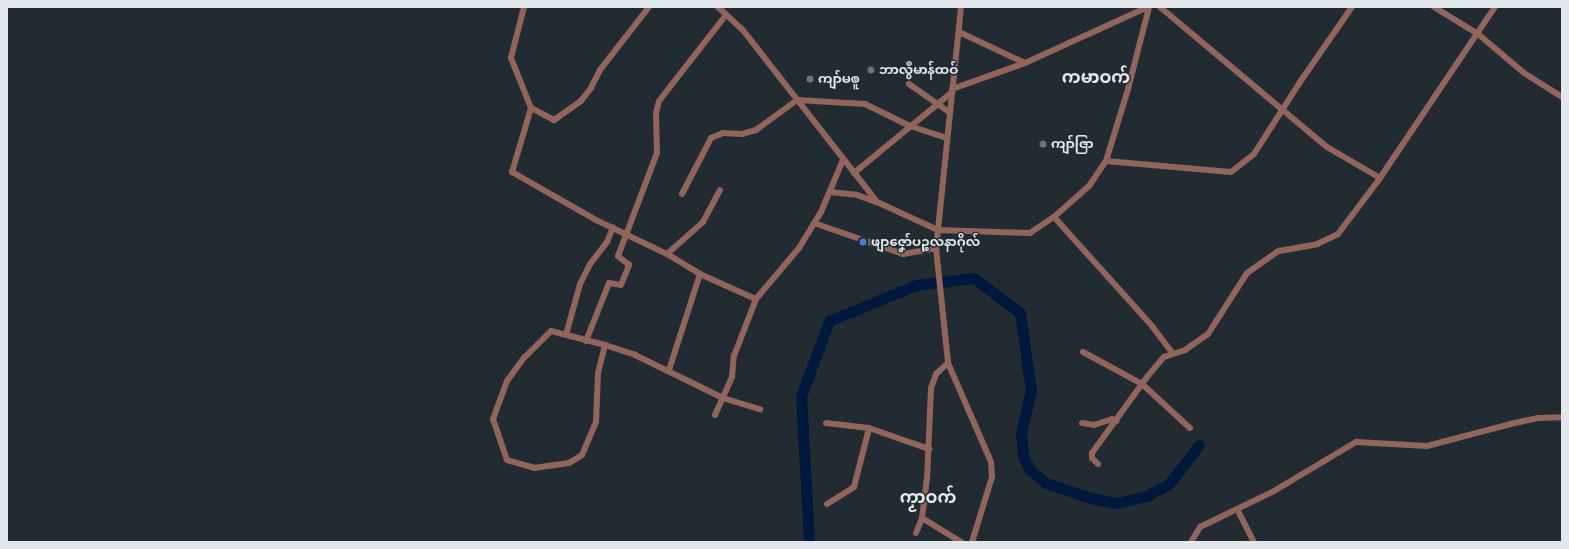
<!DOCTYPE html>
<html>
<head>
<meta charset="utf-8">
<style>
	body { margin:0 }
	#map { position:relative; width:1569px; height:549px; overflow:hidden; background:#232b32; font-family:"PT Sans","Noto Sans Myanmar",sans-serif }
	div>[style] { position:absolute }
	.river>* { height:11px; margin:-5.5px; padding:0 5.5px; transform-origin:5.5px; border-radius:5.5px; background:#00183b }
	.minor>* { height:6px; margin:-3px; padding:0 3px; transform-origin:3px; border-radius:3px; background:#91645c }
	.dots>* { width:11px; height:11px; translate:-50% -50%; box-sizing:border-box; border:2px solid #232b32; border-radius:50% }
	span { translate:-50% -50%; white-space:nowrap; text-align:center; line-height:1.15; -webkit-text-stroke:3px #232b32; paint-order:stroke }
	.poi-label { font-size:13px; color:#e2e7ec; font-weight:700 }
	.left { translate:0 -50%; text-align:left }
	.district-label { font-size:17px; color:#e2e7ec; font-weight:700 }
	.frame { position:absolute; inset:0; border:8px solid #e2e7ec; pointer-events:none }
</style>
</head>
<body>
<div id="map">
	<div class="river">
		<div style="left:809px;top:542px;width:146px;rotate:-93.1deg"></div>
		<div style="left:801px;top:396px;width:80px;rotate:-69.5deg"></div>
		<div style="left:829px;top:321px;width:94px;rotate:-22.5deg"></div>
		<div style="left:916px;top:285px;width:58px;rotate:-6.9deg"></div>
		<div style="left:974px;top:278px;width:58px;rotate:37.3deg"></div>
		<div style="left:1020px;top:313px;width:78px;rotate:81.9deg"></div>
		<div style="left:1031px;top:390px;width:44px;rotate:103.1deg"></div>
		<div style="left:1021px;top:433px;width:23px;rotate:85deg"></div>
		<div style="left:1023px;top:456px;width:16px;rotate:63deg"></div>
		<div style="left:1030px;top:470px;width:21px;rotate:39deg"></div>
		<div style="left:1046px;top:483px;width:46px;rotate:18.8deg"></div>
		<div style="left:1090px;top:498px;width:26px;rotate:11deg"></div>
		<div style="left:1116px;top:503px;width:31px;rotate:-13deg"></div>
		<div style="left:1146px;top:496px;width:26px;rotate:-28deg"></div>
		<div style="left:1169px;top:484px;width:49px;rotate:-52.4deg"></div>
	</div>
	<div class="minor">
		<div style="left:524px;top:7px;width:53px;rotate:104.3deg"></div>
		<div style="left:511px;top:58px;width:54px;rotate:68.2deg"></div>
		<div style="left:649px;top:7px;width:80px;rotate:127.9deg"></div>
		<div style="left:600px;top:70px;width:20px;rotate:117deg"></div>
		<div style="left:591px;top:88px;width:16px;rotate:128deg"></div>
		<div style="left:581px;top:101px;width:33px;rotate:145deg"></div>
		<div style="left:554px;top:120px;width:26px;rotate:-152deg"></div>
		<div style="left:531px;top:108px;width:67px;rotate:106.5deg"></div>
		<div style="left:512px;top:172px;width:97px;rotate:29.7deg"></div>
		<div style="left:596px;top:220px;width:79px;rotate:25.6deg"></div>
		<div style="left:667px;top:254px;width:39px;rotate:31deg"></div>
		<div style="left:718px;top:7px;width:33px;rotate:43deg"></div>
		<div style="left:742px;top:29px;width:219px;rotate:52deg"></div>
		<div style="left:877px;top:202px;width:67px;rotate:24.7deg"></div>
		<div style="left:938px;top:230px;width:92px;rotate:1.9deg"></div>
		<div style="left:1030px;top:233px;width:29px;rotate:-34deg"></div>
		<div style="left:1054px;top:217px;width:47px;rotate:-41.5deg"></div>
		<div style="left:1089px;top:186px;width:30px;rotate:-56deg"></div>
		<div style="left:1106px;top:161px;width:75px;rotate:-73deg"></div>
		<div style="left:1128px;top:89px;width:85px;rotate:-75.6deg"></div>
		<div style="left:961px;top:7px;width:242px;rotate:95.9deg"></div>
		<div style="left:936px;top:248px;width:116px;rotate:84deg"></div>
		<div style="left:948px;top:363px;width:108px;rotate:66.5deg"></div>
		<div style="left:991px;top:462px;width:15px;rotate:86deg"></div>
		<div style="left:992px;top:477px;width:68px;rotate:107.1deg"></div>
		<div style="left:1160px;top:7px;width:218px;rotate:40deg"></div>
		<div style="left:1327px;top:147px;width:61px;rotate:30.3deg"></div>
		<div style="left:1434px;top:7px;width:52px;rotate:31.5deg"></div>
		<div style="left:1478px;top:34px;width:60px;rotate:40.3deg"></div>
		<div style="left:1524px;top:73px;width:45px;rotate:32.3deg"></div>
		<div style="left:959px;top:32px;width:73px;rotate:25.2deg"></div>
		<div style="left:909px;top:84px;width:49px;rotate:35deg"></div>
		<div style="left:952px;top:89px;width:77px;rotate:-19.6deg"></div>
		<div style="left:1025px;top:63px;width:135px;rotate:-24.5deg"></div>
		<div style="left:1106px;top:161px;width:125px;rotate:5deg"></div>
		<div style="left:1231px;top:172px;width:29px;rotate:-38deg"></div>
		<div style="left:1254px;top:154px;width:85px;rotate:-57.4deg"></div>
		<div style="left:1300px;top:82px;width:91px;rotate:-55.3deg"></div>
		<div style="left:854px;top:173px;width:126px;rotate:-39.5deg"></div>
		<div style="left:830px;top:192px;width:27px;rotate:6deg"></div>
		<div style="left:857px;top:195px;width:20px;rotate:20deg"></div>
		<div style="left:682px;top:194px;width:63px;rotate:-62.6deg"></div>
		<div style="left:711px;top:138px;width:13px;rotate:-23deg"></div>
		<div style="left:723px;top:133px;width:19px;rotate:3deg"></div>
		<div style="left:742px;top:134px;width:15px;rotate:-16deg"></div>
		<div style="left:756px;top:130px;width:51px;rotate:-36.2deg"></div>
		<div style="left:797px;top:100px;width:68px;rotate:3.4deg"></div>
		<div style="left:865px;top:104px;width:50px;rotate:26.1deg"></div>
		<div style="left:910px;top:126px;width:39px;rotate:18deg"></div>
		<div style="left:1054px;top:217px;width:147px;rotate:48deg"></div>
		<div style="left:1152px;top:326px;width:35px;rotate:53deg"></div>
		<div style="left:814px;top:223px;width:94px;rotate:19.2deg"></div>
		<div style="left:903px;top:254px;width:34px;rotate:-10deg"></div>
		<div style="left:667px;top:254px;width:48px;rotate:-41.6deg"></div>
		<div style="left:703px;top:222px;width:36px;rotate:-62deg"></div>
		<div style="left:567px;top:331px;width:49px;rotate:-74.5deg"></div>
		<div style="left:580px;top:284px;width:22px;rotate:-63deg"></div>
		<div style="left:590px;top:264px;width:28px;rotate:-52deg"></div>
		<div style="left:607px;top:242px;width:16px;rotate:-68deg"></div>
		<div style="left:586px;top:341px;width:62px;rotate:-68.4deg"></div>
		<div style="left:609px;top:283px;width:12px;rotate:9deg"></div>
		<div style="left:621px;top:285px;width:22px;rotate:-68deg"></div>
		<div style="left:629px;top:265px;width:14px;rotate:-141deg"></div>
		<div style="left:618px;top:256px;width:110px;rotate:-69.3deg"></div>
		<div style="left:657px;top:153px;width:40px;rotate:-91.4deg"></div>
		<div style="left:656px;top:113px;width:12px;rotate:-76deg"></div>
		<div style="left:659px;top:101px;width:109px;rotate:-52.1deg"></div>
		<div style="left:605px;top:345px;width:29px;rotate:104deg"></div>
		<div style="left:598px;top:373px;width:49px;rotate:92.3deg"></div>
		<div style="left:596px;top:422px;width:36px;rotate:113deg"></div>
		<div style="left:582px;top:455px;width:15px;rotate:148deg"></div>
		<div style="left:569px;top:463px;width:34px;rotate:172deg"></div>
		<div style="left:535px;top:468px;width:29px;rotate:-164deg"></div>
		<div style="left:507px;top:460px;width:43px;rotate:-108.9deg"></div>
		<div style="left:493px;top:419px;width:40px;rotate:-69.8deg"></div>
		<div style="left:507px;top:381px;width:29px;rotate:-54deg"></div>
		<div style="left:524px;top:358px;width:38px;rotate:-45deg"></div>
		<div style="left:551px;top:331px;width:56px;rotate:14.5deg"></div>
		<div style="left:605px;top:345px;width:32px;rotate:18deg"></div>
		<div style="left:635px;top:355px;width:98px;rotate:26deg"></div>
		<div style="left:723px;top:398px;width:39px;rotate:17deg"></div>
		<div style="left:1083px;top:352px;width:67px;rotate:28.5deg"></div>
		<div style="left:1142px;top:384px;width:65px;rotate:42.5deg"></div>
		<div style="left:669px;top:370px;width:101px;rotate:-72.1deg"></div>
		<div style="left:700px;top:274px;width:61px;rotate:24.1deg"></div>
		<div style="left:756px;top:299px;width:67px;rotate:-49.9deg"></div>
		<div style="left:799px;top:248px;width:42px;rotate:-58.6deg"></div>
		<div style="left:821px;top:212px;width:56px;rotate:-67.1deg"></div>
		<div style="left:715px;top:415px;width:42px;rotate:-65.9deg"></div>
		<div style="left:732px;top:377px;width:21px;rotate:-85deg"></div>
		<div style="left:734px;top:356px;width:61px;rotate:-68.9deg"></div>
		<div style="left:826px;top:423px;width:43px;rotate:6.6deg"></div>
		<div style="left:869px;top:428px;width:64px;rotate:19.3deg"></div>
		<div style="left:1082px;top:423px;width:12px;rotate:9deg"></div>
		<div style="left:1094px;top:425px;width:19px;rotate:-18deg"></div>
		<div style="left:1112px;top:419px;width:5px;rotate:22deg"></div>
		<div style="left:1098px;top:464px;width:8px;rotate:-135deg"></div>
		<div style="left:1092px;top:458px;width:5px;rotate:-90deg"></div>
		<div style="left:1092px;top:453px;width:94px;rotate:-54.1deg"></div>
		<div style="left:1147px;top:377px;width:26px;rotate:-50deg"></div>
		<div style="left:1164px;top:357px;width:22px;rotate:-18deg"></div>
		<div style="left:1185px;top:350px;width:28px;rotate:-35deg"></div>
		<div style="left:1208px;top:334px;width:72px;rotate:-57.4deg"></div>
		<div style="left:1247px;top:273px;width:39px;rotate:-35deg"></div>
		<div style="left:1279px;top:251px;width:39px;rotate:-10deg"></div>
		<div style="left:1317px;top:244px;width:23px;rotate:-25deg"></div>
		<div style="left:1338px;top:234px;width:66px;rotate:-53deg"></div>
		<div style="left:1378px;top:181px;width:210px;rotate:-56.1deg"></div>
		<div style="left:827px;top:504px;width:32px;rotate:-32deg"></div>
		<div style="left:854px;top:487px;width:61px;rotate:-75.7deg"></div>
		<div style="left:1237px;top:509px;width:37px;rotate:63deg"></div>
		<div style="left:922px;top:518px;width:46px;rotate:31.6deg"></div>
		<div style="left:916px;top:533px;width:16px;rotate:-68deg"></div>
		<div style="left:922px;top:518px;width:38px;rotate:-83deg"></div>
		<div style="left:927px;top:480px;width:92px;rotate:-87.5deg"></div>
		<div style="left:931px;top:388px;width:15px;rotate:-70deg"></div>
		<div style="left:936px;top:374px;width:16px;rotate:-43deg"></div>
		<div style="left:1191px;top:542px;width:17px;rotate:-59deg"></div>
		<div style="left:1200px;top:527px;width:82px;rotate:-25.9deg"></div>
		<div style="left:1274px;top:491px;width:96px;rotate:-30.9deg"></div>
		<div style="left:1356px;top:442px;width:71px;rotate:3.2deg"></div>
		<div style="left:1427px;top:446px;width:86px;rotate:-14.8deg"></div>
		<div style="left:1510px;top:424px;width:29px;rotate:-12deg"></div>
		<div style="left:1538px;top:418px;width:24px;rotate:-2deg"></div>
	</div>
	<div class="dots">
		<div style="left:871px;top:70px;background:#6b7280"></div>
		<div style="left:810px;top:79px;background:#6b7280"></div>
		<div style="left:1043px;top:144px;background:#6b7280"></div>
		<div style="left:863px;top:242px;background:#3f7fe0"></div>
	</div>
	<div class="poi-label">
		<span class="left" style="left:879px;top:70px">ဘာလွဳမာန်ထဝ်</span>
		<span class="left" style="left:818px;top:79px">ကျာ်မၜူ</span>
		<span class="left" style="left:1051px;top:144px">ကျာ်ဇြာ</span>
		<span class="left" style="left:871px;top:242px">ဖျာဇၞော်ပဉ္စလနာဂိုလ်</span>
	</div>
	<div class="district-label">
		<span style="left:1096px;top:78px">ကမာဝက်</span>
		<span style="left:928px;top:498px">ကၟာဝက်</span>
	</div>
	<div class="frame"></div>
</div>
</body>
</html>
